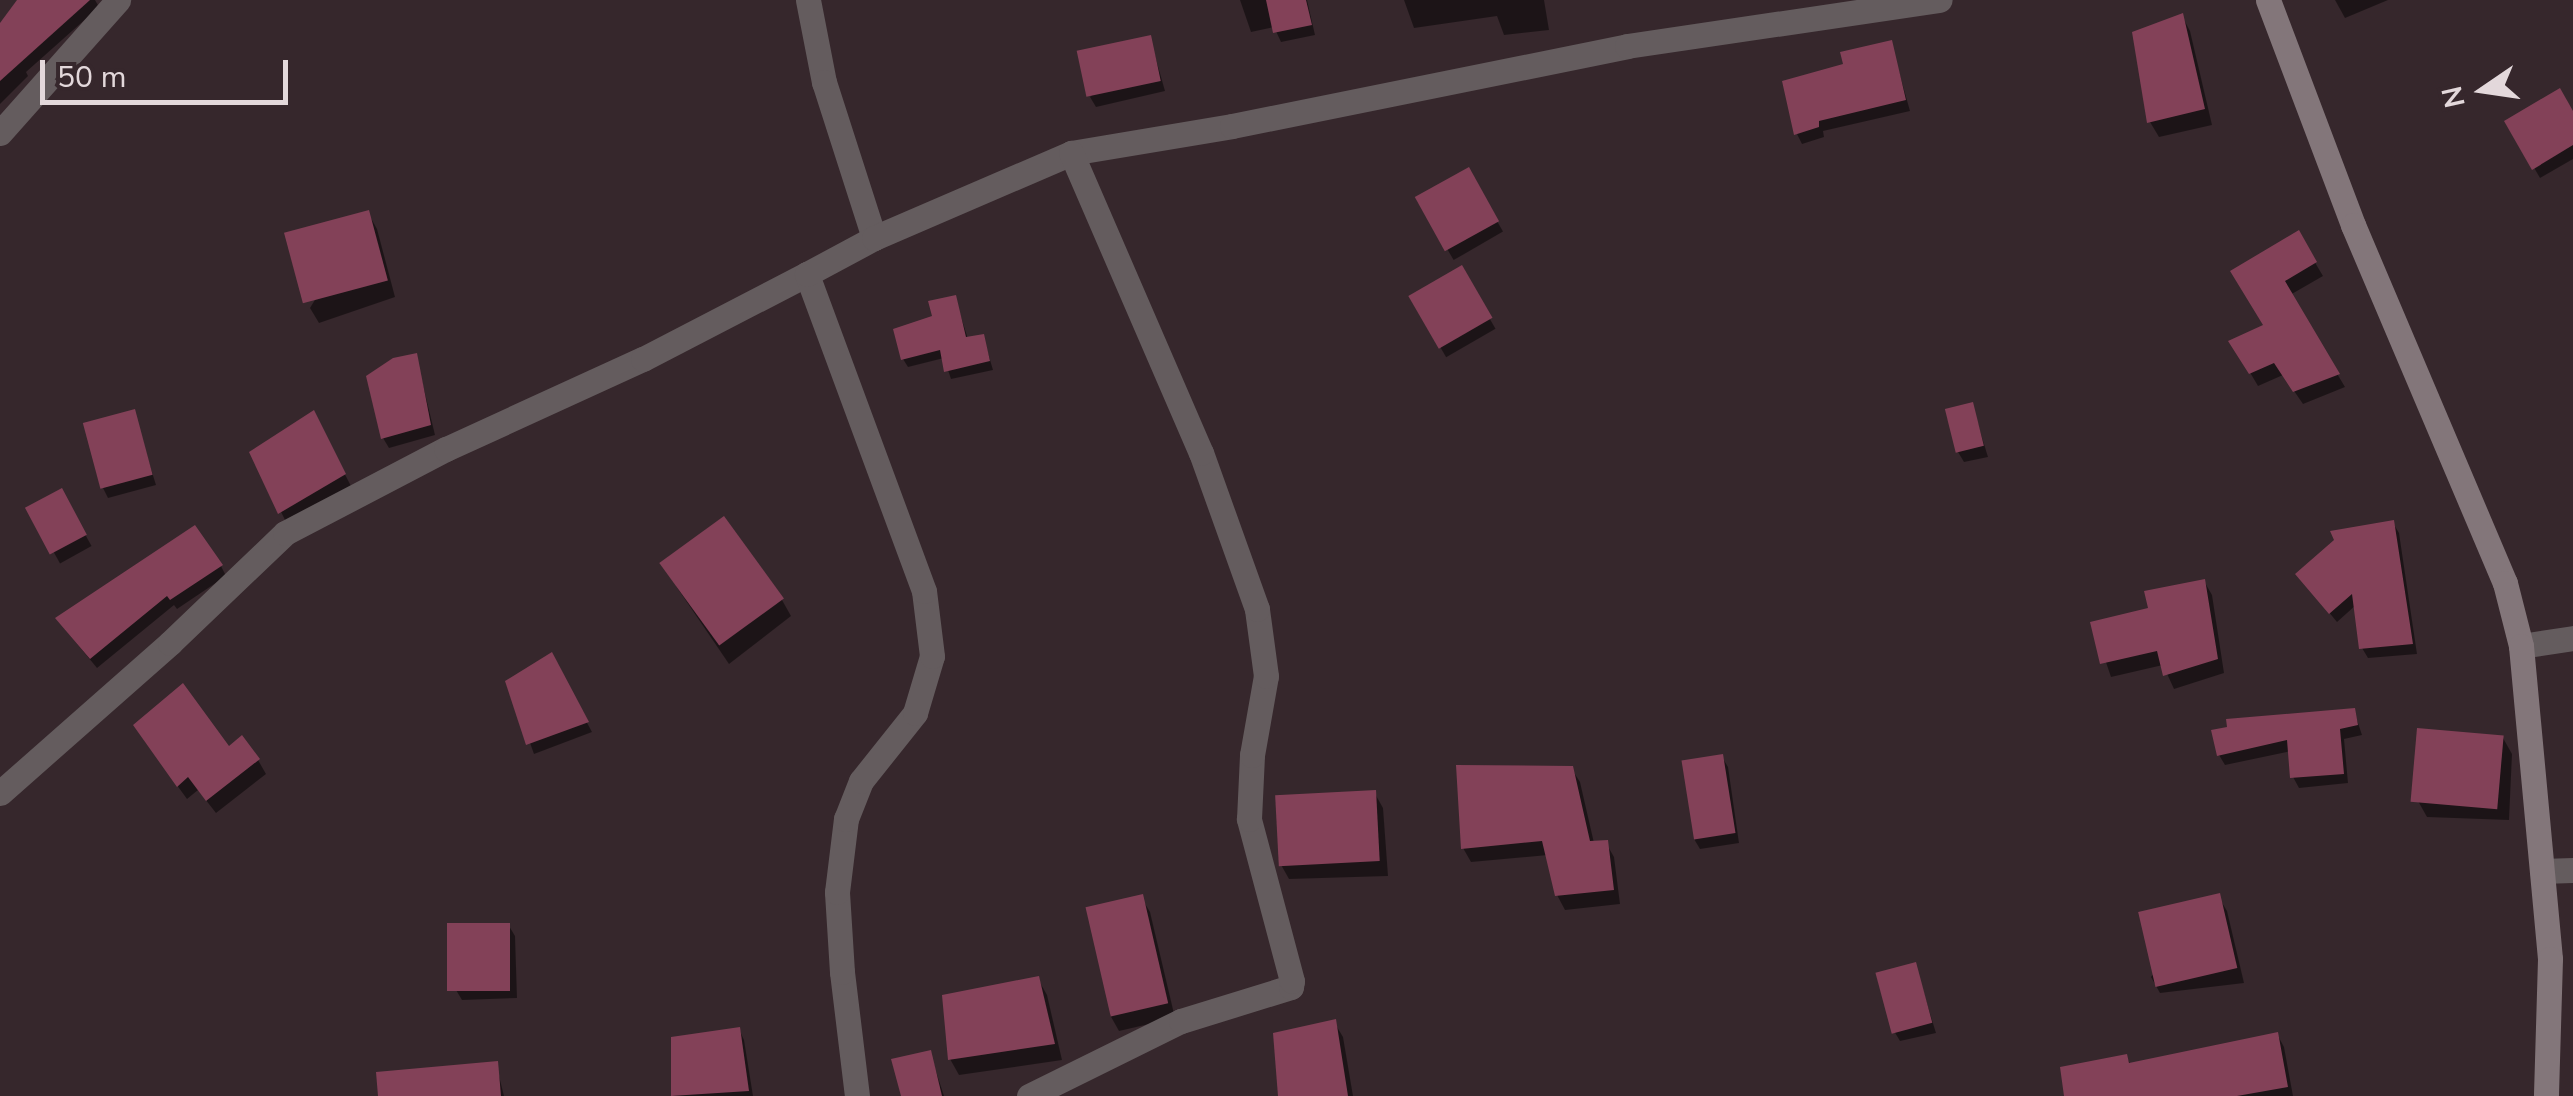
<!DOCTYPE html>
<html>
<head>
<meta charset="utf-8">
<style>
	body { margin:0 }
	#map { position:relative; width:2573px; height:1096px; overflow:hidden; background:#36272c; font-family:"Nunito Sans",sans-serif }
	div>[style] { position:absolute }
	.shadow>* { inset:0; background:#0007; transform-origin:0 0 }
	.building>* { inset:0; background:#834158; transform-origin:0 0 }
	.street>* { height:25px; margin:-12.5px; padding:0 12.5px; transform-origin:12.5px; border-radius:12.5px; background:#645c5e }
	.secondary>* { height:25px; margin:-12.5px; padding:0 12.5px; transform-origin:12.5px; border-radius:12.5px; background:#83767a }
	span { translate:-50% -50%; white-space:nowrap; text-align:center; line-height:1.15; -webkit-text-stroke:9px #36272c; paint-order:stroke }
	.north { position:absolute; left:2433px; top:40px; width:100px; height:100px; -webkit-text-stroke:8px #36272c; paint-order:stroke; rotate:257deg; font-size:28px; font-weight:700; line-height:40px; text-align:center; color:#e3d8db }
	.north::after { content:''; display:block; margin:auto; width:35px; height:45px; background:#e3d8db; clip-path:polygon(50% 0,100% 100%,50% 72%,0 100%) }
	.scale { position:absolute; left:40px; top:60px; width:248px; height:45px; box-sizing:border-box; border:5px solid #e3d8db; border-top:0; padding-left:12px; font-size:30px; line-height:35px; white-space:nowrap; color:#e3d8db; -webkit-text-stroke:8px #36272c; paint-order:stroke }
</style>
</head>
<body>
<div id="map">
	<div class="shadow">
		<div style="clip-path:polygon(20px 0,95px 0,99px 7px,26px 72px,28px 76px,0 104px,0 24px)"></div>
		<div style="clip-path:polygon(1240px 0,1307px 0,1315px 35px,1281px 42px,1274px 27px,1251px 32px)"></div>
		<div style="clip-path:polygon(1404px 0,1544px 0,1549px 30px,1504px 35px,1497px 16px,1414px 28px)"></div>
		<div style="clip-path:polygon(2335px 0,2388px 0,2345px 18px)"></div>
		<div style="clip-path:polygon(2182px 16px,2190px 31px,2212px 125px,2159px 137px,2150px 122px)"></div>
		<div style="clip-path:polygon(1150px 38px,1165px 91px,1096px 107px,1090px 97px)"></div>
		<div style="clip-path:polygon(1891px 43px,1910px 111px,1823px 131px,1824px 137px,1802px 144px,1797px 134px,1846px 65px)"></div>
		<div style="clip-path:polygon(2573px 116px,2573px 159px,2540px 178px,2507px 121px)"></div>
		<div style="left:1468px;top:171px;width:70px;height:57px;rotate:60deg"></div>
		<div style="clip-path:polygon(368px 213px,377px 229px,395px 297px,319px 323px,310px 308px)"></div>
		<div style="clip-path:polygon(2298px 234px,2323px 276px,2290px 295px,2345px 387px,2303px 404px,2283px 375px,2258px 386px,2232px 342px,2266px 327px)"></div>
		<div style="left:1461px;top:269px;width:69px;height:57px;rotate:60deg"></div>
		<div style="clip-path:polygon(955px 298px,968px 339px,983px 336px,993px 370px,951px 379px,944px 358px,908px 367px,903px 359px)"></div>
		<div style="clip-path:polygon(416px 356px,435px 435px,389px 448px,383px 438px)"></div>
		<div style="clip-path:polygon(1972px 405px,1988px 457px,1964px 462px,1958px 452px)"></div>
		<div style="clip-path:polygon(133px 412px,156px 485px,108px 498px,103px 488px)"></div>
		<div style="clip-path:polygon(321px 428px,353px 490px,289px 528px,252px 453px)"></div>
		<div style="left:61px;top:491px;width:63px;height:36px;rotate:61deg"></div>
		<div style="clip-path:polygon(2393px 523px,2399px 533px,2417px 654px,2368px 658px,2362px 648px,2356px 605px,2337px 622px,2298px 575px)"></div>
		<div style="clip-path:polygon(221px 566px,226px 576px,177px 609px,174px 605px,97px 668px,64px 628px)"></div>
		<div style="clip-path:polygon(2204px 581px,2212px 595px,2224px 673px,2174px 689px,2163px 665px,2111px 677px,2093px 624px,2151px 610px)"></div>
		<div style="clip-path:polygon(676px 586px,782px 600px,791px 616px,729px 664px)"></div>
		<div style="clip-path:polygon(551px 656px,592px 732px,534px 754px,508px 682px)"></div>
		<div style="clip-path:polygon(2354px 711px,2362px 735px,2344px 739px,2348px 783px,2299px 788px,2293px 777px,2291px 751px,2225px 765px,2219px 755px)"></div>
		<div style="clip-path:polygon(2503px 738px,2512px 754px,2509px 820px,2427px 817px,2418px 801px)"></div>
		<div style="clip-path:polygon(144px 740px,228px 749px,258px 760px,266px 774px,216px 813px,198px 790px,187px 799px)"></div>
		<div style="clip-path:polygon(1722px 757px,1728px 767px,1739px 843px,1700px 849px,1694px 839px)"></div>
		<div style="clip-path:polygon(1571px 768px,1580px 782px,1594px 843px,1606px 843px,1614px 857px,1620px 904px,1565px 910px,1557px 895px,1548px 855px,1471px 862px,1463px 848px)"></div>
		<div style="clip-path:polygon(1374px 792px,1383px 808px,1388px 876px,1289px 879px,1280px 863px)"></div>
		<div style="clip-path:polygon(2218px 896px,2227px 911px,2244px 983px,2160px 993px,2151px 977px)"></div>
		<div style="clip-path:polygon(1141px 897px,1150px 912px,1175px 1018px,1119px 1031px,1110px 1015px)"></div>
		<div style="clip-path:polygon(509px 926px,515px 936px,517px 998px,462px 1000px,456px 990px)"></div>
		<div style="clip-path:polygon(1915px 965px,1936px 1033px,1900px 1041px,1894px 1031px)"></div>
		<div style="clip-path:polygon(1038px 979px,1047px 995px,1062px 1060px,959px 1075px,950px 1059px)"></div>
		<div style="clip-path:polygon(1334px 1022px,1343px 1037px,1353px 1096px,1280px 1096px)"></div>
		<div style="clip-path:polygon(739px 1029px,744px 1040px,753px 1096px,673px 1096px,673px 1039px)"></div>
		<div style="clip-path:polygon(2277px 1034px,2284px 1047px,2293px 1096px,2066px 1096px,2126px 1057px,2131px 1065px)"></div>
		<div style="clip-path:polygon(930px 1053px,944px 1096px,903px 1096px)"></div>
		<div style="clip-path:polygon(496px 1064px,504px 1096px,381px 1096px)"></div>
	</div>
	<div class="building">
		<div style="clip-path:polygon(17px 0,90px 0,0 81px,0 23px)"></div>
		<div style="clip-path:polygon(1266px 0,1306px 0,1312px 25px,1273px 33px)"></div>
		<div style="clip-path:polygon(2183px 13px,2205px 109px,2147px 123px,2132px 32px)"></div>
		<div style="left:1151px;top:35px;width:47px;height:76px;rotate:78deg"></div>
		<div style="clip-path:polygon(1892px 40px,1906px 100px,1819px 121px,1819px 127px,1794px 135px,1782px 81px,1843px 64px,1840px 52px)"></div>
		<div style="clip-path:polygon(2560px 88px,2573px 111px,2573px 145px,2532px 170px,2504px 121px)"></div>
		<div style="left:1469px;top:167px;width:62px;height:62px;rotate:61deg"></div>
		<div style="left:369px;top:210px;width:73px;height:88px;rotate:75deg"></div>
		<div style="clip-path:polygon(2299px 230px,2317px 262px,2285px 281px,2340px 374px,2293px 392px,2274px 363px,2249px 374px,2228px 341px,2263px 325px,2230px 271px)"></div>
		<div style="left:1462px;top:265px;width:61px;height:62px;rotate:60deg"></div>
		<div style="clip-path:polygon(956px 295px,966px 337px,984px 334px,990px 361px,944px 372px,940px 350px,901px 360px,893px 329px,932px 316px,928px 301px)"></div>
		<div style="clip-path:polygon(417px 353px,431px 425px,381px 439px,366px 376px,393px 358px)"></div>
		<div style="left:1973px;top:402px;width:45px;height:29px;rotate:76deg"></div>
		<div style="left:135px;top:409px;width:68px;height:54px;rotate:75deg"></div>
		<div style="clip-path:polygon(314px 410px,346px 474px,278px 514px,249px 452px)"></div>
		<div style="left:62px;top:488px;width:53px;height:42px;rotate:62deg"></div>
		<div style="left:724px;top:516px;width:102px;height:80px;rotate:54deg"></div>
		<div style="clip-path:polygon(2394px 520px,2413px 644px,2359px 649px,2352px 594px,2329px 614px,2295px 574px,2334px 540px,2330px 531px)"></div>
		<div style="clip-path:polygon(195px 525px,223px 565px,170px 600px,167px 596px,90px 659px,55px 618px)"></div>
		<div style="clip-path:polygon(2205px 579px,2218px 659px,2163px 676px,2157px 651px,2100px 664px,2090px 622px,2148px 608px,2144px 591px)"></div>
		<div style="clip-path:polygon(552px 652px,589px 722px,526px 745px,505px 681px)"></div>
		<div style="clip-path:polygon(183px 683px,229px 746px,242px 735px,260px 759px,206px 801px,188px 777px,177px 787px,133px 725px)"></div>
		<div style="clip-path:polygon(2355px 708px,2358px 725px,2340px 729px,2344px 774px,2290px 778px,2287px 740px,2217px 756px,2211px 730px,2227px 727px,2226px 719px)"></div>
		<div style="left:2417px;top:728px;width:87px;height:74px;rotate:5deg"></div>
		<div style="left:1723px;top:754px;width:80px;height:42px;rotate:81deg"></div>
		<div style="clip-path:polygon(1456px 765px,1573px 766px,1590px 841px,1608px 840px,1614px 890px,1555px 896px,1542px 841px,1461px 849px)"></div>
		<div style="left:1376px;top:790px;width:71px;height:101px;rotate:87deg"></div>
		<div style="left:2220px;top:893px;width:77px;height:84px;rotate:77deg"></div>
		<div style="left:1143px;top:894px;width:112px;height:59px;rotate:77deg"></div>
		<div style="left:447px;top:923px;width:63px;height:68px"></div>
		<div style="left:1916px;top:962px;width:63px;height:42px;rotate:75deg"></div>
		<div style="clip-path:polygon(1039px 976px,1055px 1044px,948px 1060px,942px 995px)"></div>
		<div style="clip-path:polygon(1336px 1019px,1348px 1096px,1278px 1096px,1273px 1033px)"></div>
		<div style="clip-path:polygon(740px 1027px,749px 1091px,671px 1096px,671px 1037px)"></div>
		<div style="clip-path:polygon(2278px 1032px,2288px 1087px,2237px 1096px,2064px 1096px,2060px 1067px,2127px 1054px,2129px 1063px)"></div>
		<div style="clip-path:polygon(931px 1050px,942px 1096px,901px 1096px,891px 1059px)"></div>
		<div style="clip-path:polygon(498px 1061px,501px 1096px,378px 1096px,376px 1072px)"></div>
	</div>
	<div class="street">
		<div style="left:808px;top:0;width:84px;rotate:79deg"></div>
		<div style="left:824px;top:82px;width:164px;rotate:72.2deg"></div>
		<div style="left:0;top:133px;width:178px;rotate:-48.4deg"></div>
		<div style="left:2521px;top:646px;width:53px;rotate:-8.7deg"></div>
		<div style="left:0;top:793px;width:227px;rotate:-41.4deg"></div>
		<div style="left:170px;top:643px;width:159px;rotate:-43.7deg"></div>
		<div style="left:285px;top:533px;width:182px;rotate:-27.6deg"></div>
		<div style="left:446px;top:449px;width:217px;rotate:-24.6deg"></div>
		<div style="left:643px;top:359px;width:185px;rotate:-27.4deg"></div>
		<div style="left:2542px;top:871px;width:31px;rotate:-2deg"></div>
		<div style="left:857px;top:1096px;width:125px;rotate:-96.9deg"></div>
		<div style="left:842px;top:972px;width:80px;rotate:-93.6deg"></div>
		<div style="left:837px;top:892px;width:74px;rotate:-83deg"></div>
		<div style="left:846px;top:819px;width:41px;rotate:-68.5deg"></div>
		<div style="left:861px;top:781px;width:87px;rotate:-51.5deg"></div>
		<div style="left:915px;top:713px;width:59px;rotate:-73.4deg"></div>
		<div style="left:932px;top:656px;width:65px;rotate:-97deg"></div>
		<div style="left:924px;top:591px;width:338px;rotate:-110.3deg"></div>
		<div style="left:807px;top:274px;width:76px;rotate:-28.2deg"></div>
		<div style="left:874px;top:238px;width:215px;rotate:-23.3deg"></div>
		<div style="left:1071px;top:153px;width:163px;rotate:-9.5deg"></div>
		<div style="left:1232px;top:126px;width:403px;rotate:-11.4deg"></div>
		<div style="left:1627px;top:46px;width:316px;rotate:-8.4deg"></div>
		<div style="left:1029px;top:1096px;width:169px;rotate:-26.3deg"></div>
		<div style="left:1181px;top:1021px;width:115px;rotate:-17.2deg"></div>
		<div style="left:1291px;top:987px;width:6px;rotate:-81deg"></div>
		<div style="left:1292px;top:981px;width:168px;rotate:-104.9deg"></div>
		<div style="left:1249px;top:819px;width:64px;rotate:-87.3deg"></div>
		<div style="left:1252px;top:755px;width:80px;rotate:-80deg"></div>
		<div style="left:1266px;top:676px;width:68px;rotate:-97.7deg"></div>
		<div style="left:1257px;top:609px;width:166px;rotate:-109.7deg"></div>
		<div style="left:1201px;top:453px;width:327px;rotate:-113.4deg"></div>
	</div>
	<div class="secondary">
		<div style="left:2268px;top:0;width:241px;rotate:69.3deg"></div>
		<div style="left:2353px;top:225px;width:389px;rotate:67deg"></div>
		<div style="left:2505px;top:583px;width:65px;rotate:75.7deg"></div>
		<div style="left:2521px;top:646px;width:314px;rotate:84.7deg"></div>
		<div style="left:2550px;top:959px;width:137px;rotate:91.7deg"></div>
	</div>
	<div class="north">N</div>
	<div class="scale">50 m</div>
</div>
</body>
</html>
